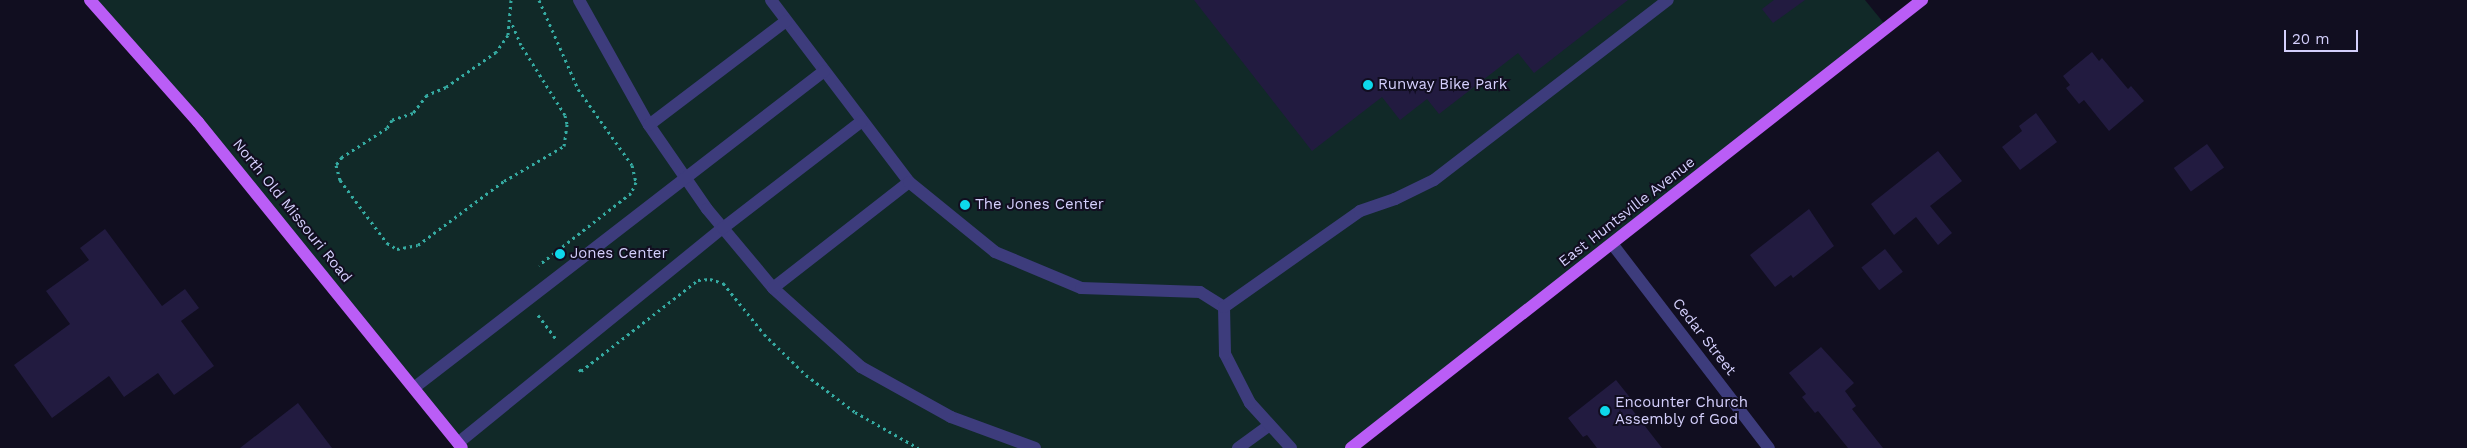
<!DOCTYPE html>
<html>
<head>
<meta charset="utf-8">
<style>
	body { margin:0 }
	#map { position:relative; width:2467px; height:448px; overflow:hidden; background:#110e20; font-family:"Work Sans",sans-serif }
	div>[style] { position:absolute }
	.green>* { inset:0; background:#112928 }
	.building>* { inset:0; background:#221b40; transform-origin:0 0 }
	.path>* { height:3px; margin-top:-1.5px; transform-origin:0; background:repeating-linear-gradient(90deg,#35aba2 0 2.5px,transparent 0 6.5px) }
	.minor>* { height:12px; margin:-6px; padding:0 6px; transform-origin:6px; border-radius:6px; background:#3d3c7c }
	.major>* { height:12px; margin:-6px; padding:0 6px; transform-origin:6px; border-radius:6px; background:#ba5df6 }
	.dots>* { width:14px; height:14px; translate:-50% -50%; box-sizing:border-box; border:2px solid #110e20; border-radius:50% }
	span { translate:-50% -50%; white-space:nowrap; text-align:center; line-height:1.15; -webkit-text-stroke:4px #110e20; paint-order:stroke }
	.poi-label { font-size:15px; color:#d4cffc }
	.left { translate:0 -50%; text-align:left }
	.street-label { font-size:15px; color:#d4cffc }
	.scale { position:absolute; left:2284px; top:30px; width:74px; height:22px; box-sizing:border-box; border:2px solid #d4cffc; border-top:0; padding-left:6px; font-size:15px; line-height:18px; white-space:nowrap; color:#d4cffc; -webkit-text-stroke:4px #110e20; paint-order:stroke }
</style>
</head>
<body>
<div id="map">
	<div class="green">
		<div style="clip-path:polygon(90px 0,1865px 0,1887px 27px,1351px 448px,462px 448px)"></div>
	</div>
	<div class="building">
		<div style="clip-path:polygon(1194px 0,1628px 0,1534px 73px,1518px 53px,1439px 114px,1427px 99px,1400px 120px,1382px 97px,1312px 151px)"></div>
		<div style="clip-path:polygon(1774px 0,1805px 0,1773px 23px,1762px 9px)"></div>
		<div style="clip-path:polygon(2092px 52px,2099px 61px,2102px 58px,2128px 89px,2131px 86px,2144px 101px,2109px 131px,2084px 100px,2079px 104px,2066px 88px,2070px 85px,2063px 76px)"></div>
		<div style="clip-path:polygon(2036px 113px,2057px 142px,2020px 170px,2002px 147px,2022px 131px,2019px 126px)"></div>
		<div style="left:2207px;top:144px;width:29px;height:41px;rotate:54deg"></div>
		<div style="clip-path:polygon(1938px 151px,1962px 181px,1930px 206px,1952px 233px,1938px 245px,1916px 217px,1894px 235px,1871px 204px)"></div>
		<div style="clip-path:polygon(1809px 209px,1834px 246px,1793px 278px,1791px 275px,1775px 287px,1750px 255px)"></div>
		<div style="clip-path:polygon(105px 229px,162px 306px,185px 289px,199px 308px,181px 321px,214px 366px,174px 395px,158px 373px,124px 397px,109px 376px,52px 418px,14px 365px,70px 324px,46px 291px,89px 260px,80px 248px)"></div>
		<div style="left:1885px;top:249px;width:29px;height:30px;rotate:52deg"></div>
		<div style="clip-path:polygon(1821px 347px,1854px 383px,1845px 391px,1856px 406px,1852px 409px,1883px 448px,1848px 448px,1818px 411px,1815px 413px,1802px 397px,1806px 394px,1789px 373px)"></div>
		<div style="clip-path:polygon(1616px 380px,1632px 400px,1627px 403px,1662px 448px,1597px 448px,1587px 435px,1583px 437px,1568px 418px)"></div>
		<div style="clip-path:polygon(298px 403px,332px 448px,240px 448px)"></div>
	</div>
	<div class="path">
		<div style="left:511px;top:0;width:35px;rotate:95deg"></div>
		<div style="left:508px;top:35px;width:21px;rotate:125deg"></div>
		<div style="left:496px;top:52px;width:61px;rotate:145deg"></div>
		<div style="left:446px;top:87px;width:21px;rotate:157deg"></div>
		<div style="left:427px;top:95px;width:23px;rotate:128deg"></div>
		<div style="left:413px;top:113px;width:22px;rotate:162deg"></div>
		<div style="left:392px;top:120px;width:9px;rotate:122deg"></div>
		<div style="left:387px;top:128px;width:54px;rotate:147.2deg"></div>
		<div style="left:342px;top:157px;width:10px;rotate:127deg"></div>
		<div style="left:336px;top:165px;width:16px;rotate:75deg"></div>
		<div style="left:340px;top:180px;width:79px;rotate:53.3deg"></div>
		<div style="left:387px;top:243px;width:12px;rotate:31deg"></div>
		<div style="left:397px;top:249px;width:21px;rotate:-11deg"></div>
		<div style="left:418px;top:245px;width:107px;rotate:-36.7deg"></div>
		<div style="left:504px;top:181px;width:69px;rotate:-30.3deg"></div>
		<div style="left:564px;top:146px;width:22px;rotate:-82deg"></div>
		<div style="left:567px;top:124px;width:9px;rotate:-103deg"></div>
		<div style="left:565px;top:115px;width:83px;rotate:-122.2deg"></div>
		<div style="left:521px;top:45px;width:25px;rotate:-113deg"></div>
		<div style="left:539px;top:0;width:97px;rotate:66.3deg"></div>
		<div style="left:578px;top:89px;width:93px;rotate:54.6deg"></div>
		<div style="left:632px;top:165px;width:17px;rotate:77deg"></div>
		<div style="left:636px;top:182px;width:12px;rotate:114deg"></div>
		<div style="left:631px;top:193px;width:117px;rotate:142deg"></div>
		<div style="left:538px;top:315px;width:31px;rotate:53deg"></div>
		<div style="left:579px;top:369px;width:3px;rotate:45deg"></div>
		<div style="left:581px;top:371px;width:148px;rotate:-37.9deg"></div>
		<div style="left:698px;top:280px;width:12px;rotate:-5deg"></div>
		<div style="left:710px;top:279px;width:14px;rotate:17deg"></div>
		<div style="left:723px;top:283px;width:65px;rotate:51.2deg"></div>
		<div style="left:764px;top:334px;width:59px;rotate:44.3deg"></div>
		<div style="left:806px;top:375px;width:61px;rotate:37.1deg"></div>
		<div style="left:855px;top:412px;width:73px;rotate:29.7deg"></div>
	</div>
	<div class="minor">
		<div style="left:579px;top:0;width:143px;rotate:60.8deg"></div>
		<div style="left:649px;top:125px;width:102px;rotate:55.4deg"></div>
		<div style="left:707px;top:209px;width:103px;rotate:50.1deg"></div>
		<div style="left:771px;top:0;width:228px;rotate:52.8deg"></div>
		<div style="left:649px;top:125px;width:172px;rotate:-37.2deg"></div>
		<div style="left:1613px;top:245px;width:256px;rotate:52.5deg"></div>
		<div style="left:415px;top:387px;width:517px;rotate:-37.69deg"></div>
		<div style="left:458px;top:443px;width:341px;rotate:-39.1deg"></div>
		<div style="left:723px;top:228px;width:175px;rotate:-37.6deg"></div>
		<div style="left:1035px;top:448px;width:90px;rotate:-159.7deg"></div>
		<div style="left:951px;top:417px;width:103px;rotate:-150.9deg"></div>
		<div style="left:861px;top:367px;width:118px;rotate:-138.1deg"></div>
		<div style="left:773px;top:288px;width:172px;rotate:-37.9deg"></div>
		<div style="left:909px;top:182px;width:111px;rotate:39.1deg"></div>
		<div style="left:995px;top:252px;width:93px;rotate:22.7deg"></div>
		<div style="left:1081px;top:288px;width:119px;rotate:1.9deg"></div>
		<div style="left:1200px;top:292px;width:28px;rotate:32deg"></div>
		<div style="left:1238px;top:448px;width:39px;rotate:-36deg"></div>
		<div style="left:1291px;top:448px;width:61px;rotate:-132.3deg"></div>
		<div style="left:1250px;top:403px;width:55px;rotate:-117deg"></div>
		<div style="left:1225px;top:354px;width:47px;rotate:-91.2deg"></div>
		<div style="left:1224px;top:307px;width:166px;rotate:-35.2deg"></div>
		<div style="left:1360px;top:211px;width:37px;rotate:-19deg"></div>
		<div style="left:1395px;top:199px;width:43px;rotate:-26deg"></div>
		<div style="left:1434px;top:180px;width:295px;rotate:-37.6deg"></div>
	</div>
	<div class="major">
		<div style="left:90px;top:0;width:163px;rotate:48.5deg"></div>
		<div style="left:198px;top:122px;width:419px;rotate:51deg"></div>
		<div style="left:1351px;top:448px;width:726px;rotate:-38.12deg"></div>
	</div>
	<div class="dots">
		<div style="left:1368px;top:85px;background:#0dd8eb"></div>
		<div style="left:965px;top:205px;background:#0dd8eb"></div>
		<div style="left:560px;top:254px;background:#0dd8eb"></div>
		<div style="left:1605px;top:411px;background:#0dd8eb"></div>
	</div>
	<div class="poi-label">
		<span class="left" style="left:1378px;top:85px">Runway Bike Park</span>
		<span class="left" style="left:975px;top:205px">The Jones Center</span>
		<span class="left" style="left:570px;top:254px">Jones Center</span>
		<span class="left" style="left:1615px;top:411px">Encounter Church<br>Assembly of God</span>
	</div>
	<div class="street-label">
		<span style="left:292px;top:211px;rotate:51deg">North Old Missouri Road</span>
		<span style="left:1627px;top:212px;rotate:-38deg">East Huntsville Avenue</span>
		<span style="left:1704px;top:337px;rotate:52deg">Cedar Street</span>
	</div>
	<div class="scale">20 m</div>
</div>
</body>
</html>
